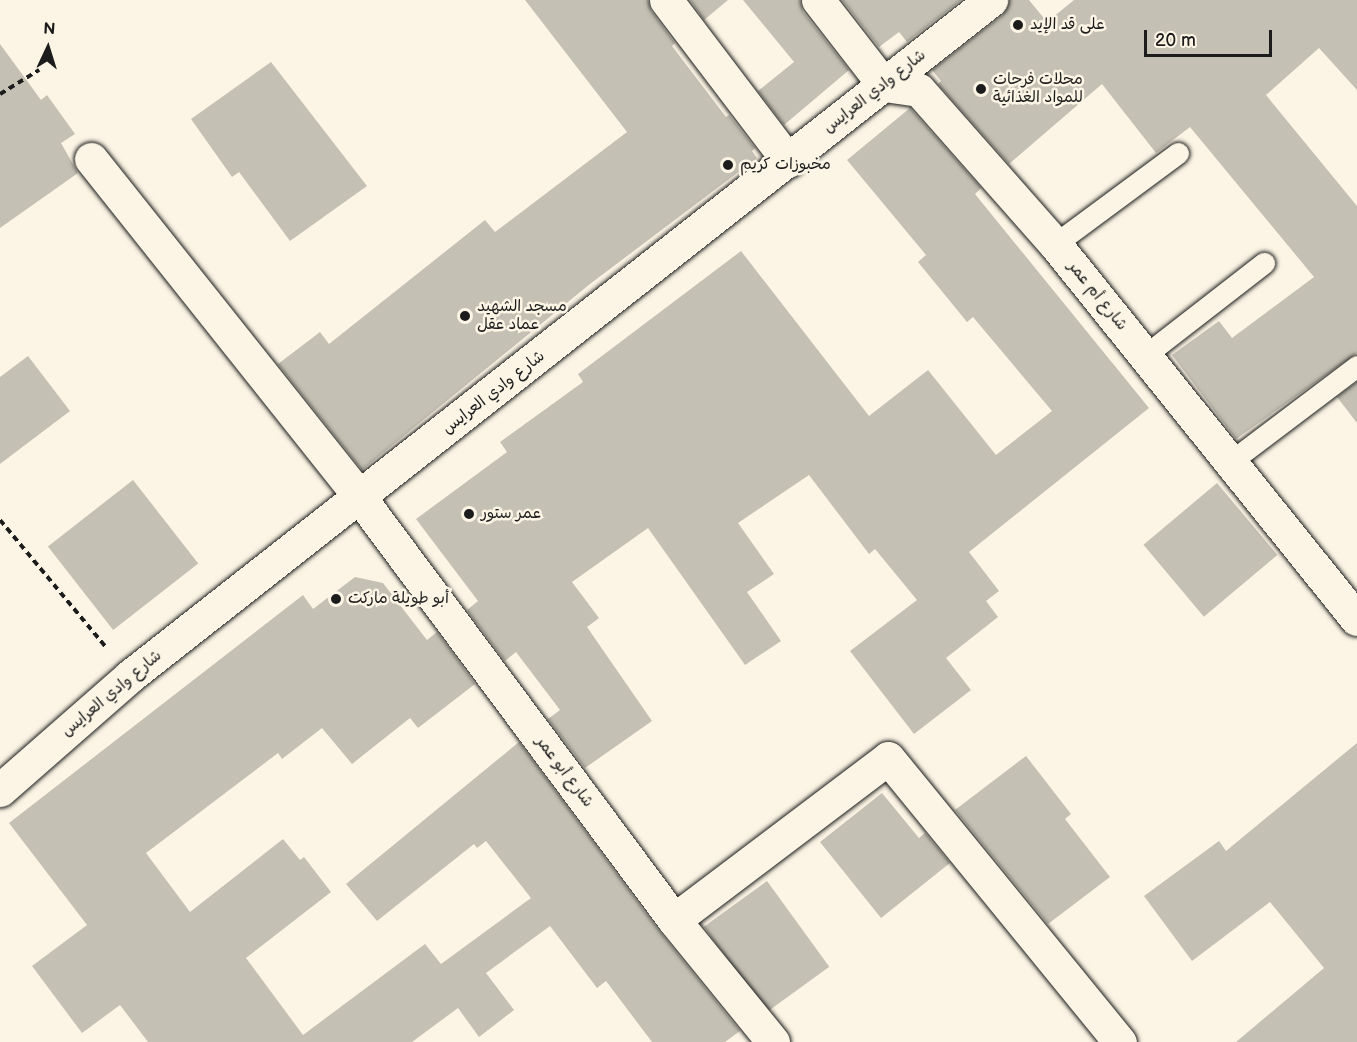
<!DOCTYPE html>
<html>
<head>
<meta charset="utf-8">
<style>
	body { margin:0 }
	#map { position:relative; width:1357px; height:1042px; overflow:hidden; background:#fcf5e5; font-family:"Balsamiq Sans","Playpen Sans Arabic",sans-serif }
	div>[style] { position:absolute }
	.building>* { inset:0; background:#c4c0b3; transform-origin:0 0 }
	.path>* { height:4px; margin-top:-2px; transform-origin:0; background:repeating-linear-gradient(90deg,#1c1c1c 0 6px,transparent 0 10.5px) }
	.roads { filter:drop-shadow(0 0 2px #1c1c1c) drop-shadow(0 0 2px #1c1c1c) }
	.lane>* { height:21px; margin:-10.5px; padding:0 10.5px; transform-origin:10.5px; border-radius:10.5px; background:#fcf5e5 }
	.street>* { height:33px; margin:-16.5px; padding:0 16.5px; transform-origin:16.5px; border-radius:16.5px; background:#fcf5e5 }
	.dots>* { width:16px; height:16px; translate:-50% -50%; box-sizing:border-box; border:3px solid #fcf5e5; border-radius:50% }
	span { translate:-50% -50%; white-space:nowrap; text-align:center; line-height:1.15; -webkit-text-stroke:5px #fcf5e5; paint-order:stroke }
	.poi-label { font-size:16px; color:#1c1c1c }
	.left { translate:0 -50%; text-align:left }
	.street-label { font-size:16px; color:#1c1c1c }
	.north { position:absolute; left:18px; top:18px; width:60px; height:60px; -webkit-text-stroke:4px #fcf5e5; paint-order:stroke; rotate:4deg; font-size:16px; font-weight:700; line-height:24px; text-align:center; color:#1c1c1c }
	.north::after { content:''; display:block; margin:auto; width:21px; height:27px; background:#1c1c1c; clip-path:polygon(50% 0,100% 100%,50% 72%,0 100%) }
	.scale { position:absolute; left:1144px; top:30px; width:128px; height:27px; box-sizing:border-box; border:3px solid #1c1c1c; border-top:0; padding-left:8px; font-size:18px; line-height:21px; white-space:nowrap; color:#1c1c1c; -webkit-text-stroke:4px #fcf5e5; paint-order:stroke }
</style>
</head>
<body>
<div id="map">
	<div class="building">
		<div style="clip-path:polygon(525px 0,648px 0,651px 11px,675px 43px,672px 46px,726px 117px,729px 115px,755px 148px,752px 151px,757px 158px,590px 284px,362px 470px,278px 364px,320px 332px,329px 344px,485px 220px,495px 232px,627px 132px)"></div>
		<div style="clip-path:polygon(690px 0,728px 0,704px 20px)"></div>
		<div style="clip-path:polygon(743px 0,800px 0,803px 12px,849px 70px,784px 125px,758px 91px,794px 62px)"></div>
		<div style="clip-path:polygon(842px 0,961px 0,907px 42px,899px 32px,879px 47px)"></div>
		<div style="clip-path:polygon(1009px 0,1029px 0,1047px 22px,1074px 0,1357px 0,1357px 90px,1319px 48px,1266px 95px,1357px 206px,1357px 353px,1236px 439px,1172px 355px,1219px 321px,1232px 338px,1314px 277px,1190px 127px,1156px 153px,1102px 84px,1009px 164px,938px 84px,941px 81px,932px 70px,1003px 15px)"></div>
		<div style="clip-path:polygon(0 44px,41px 100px,47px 95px,75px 134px,61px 143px,78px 173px,0 228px)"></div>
		<div style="clip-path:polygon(271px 62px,367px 186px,290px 241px,239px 172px,232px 177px,191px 119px)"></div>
		<div style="clip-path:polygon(910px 108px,981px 188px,975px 194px,1149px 408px,969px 552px,999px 591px,986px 601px,998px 617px,946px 658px,971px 690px,914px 734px,850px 651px,917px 600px,875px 549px,869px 554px,809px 475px,738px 523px,774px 574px,747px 592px,781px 641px,745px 665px,648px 528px,572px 582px,599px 618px,587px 627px,652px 721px,585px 768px,548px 719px,560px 710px,516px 652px,505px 661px,467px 610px,478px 601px,416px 519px,507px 452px,500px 442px,583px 382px,578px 374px,741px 251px,869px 416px,928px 370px,996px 455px,1052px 411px,973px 317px,967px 322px,918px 262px,926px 255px,847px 160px)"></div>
		<div style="clip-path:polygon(28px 356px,70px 411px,0 464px,0 377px)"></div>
		<div style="clip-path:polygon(1357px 382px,1357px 423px,1337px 397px)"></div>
		<div style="left:133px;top:480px;width:106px;height:108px;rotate:52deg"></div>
		<div style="left:1217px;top:483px;width:94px;height:96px;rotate:50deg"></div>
		<div style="clip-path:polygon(355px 577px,383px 583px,427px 640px,437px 632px,475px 684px,418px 728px,410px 718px,352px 764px,322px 728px,282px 759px,278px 753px,146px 853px,190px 912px,283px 839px,300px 860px,304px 857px,331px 892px,246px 958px,303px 1035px,425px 944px,441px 964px,531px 898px,486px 841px,477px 848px,474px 844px,377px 921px,346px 884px,519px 742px,659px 931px,740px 1031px,725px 1042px,652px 1042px,606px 981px,597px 988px,550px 926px,486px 973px,514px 1010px,479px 1037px,458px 1008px,412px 1042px,148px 1042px,120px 1005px,82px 1033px,32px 966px,87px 925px,9px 823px,303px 595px,313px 609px)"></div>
		<div style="clip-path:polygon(1357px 743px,1357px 1042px,1236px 1042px,1324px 968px,1270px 902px,1192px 961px,1144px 896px,1219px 841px,1226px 851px)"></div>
		<div style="clip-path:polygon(1026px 756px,1071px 814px,1065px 819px,1110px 877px,1048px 924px,955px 810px)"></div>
		<div style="clip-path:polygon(882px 793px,919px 838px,925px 833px,950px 863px,881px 918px,820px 842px)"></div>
		<div style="left:767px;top:881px;width:106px;height:78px;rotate:54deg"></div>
	</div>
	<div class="path">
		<div style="left:0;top:94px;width:46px;rotate:-31.6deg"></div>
		<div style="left:0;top:520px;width:164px;rotate:50.2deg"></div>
	</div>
	<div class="roads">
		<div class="lane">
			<div style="left:1055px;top:244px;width:153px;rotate:-36.5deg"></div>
			<div style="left:1144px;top:356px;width:152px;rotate:-37.8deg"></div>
			<div style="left:1230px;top:462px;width:159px;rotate:-37.1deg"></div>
		</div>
		<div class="street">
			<div style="left:666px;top:0;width:202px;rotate:52.8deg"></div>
			<div style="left:818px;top:0;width:108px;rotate:52.2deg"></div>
			<div style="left:884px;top:85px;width:35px;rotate:8deg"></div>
			<div style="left:919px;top:90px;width:205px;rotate:48.6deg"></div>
			<div style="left:1055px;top:244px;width:481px;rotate:51.2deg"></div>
			<div style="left:91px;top:159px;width:434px;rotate:51.5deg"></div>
			<div style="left:361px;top:499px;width:525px;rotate:53.37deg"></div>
			<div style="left:674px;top:920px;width:157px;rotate:50.9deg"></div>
			<div style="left:0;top:790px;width:173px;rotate:-41.2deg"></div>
			<div style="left:130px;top:676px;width:1095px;rotate:-38.14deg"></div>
			<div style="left:674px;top:920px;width:268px;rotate:-37.1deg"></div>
			<div style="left:888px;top:758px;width:367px;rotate:50.8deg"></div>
		</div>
	</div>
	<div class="dots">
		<div style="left:1018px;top:25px;background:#1c1c1c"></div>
		<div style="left:981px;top:89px;background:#1c1c1c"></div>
		<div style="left:728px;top:165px;background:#1c1c1c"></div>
		<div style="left:465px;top:316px;background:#1c1c1c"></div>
		<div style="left:469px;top:514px;background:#1c1c1c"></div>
		<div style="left:336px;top:599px;background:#1c1c1c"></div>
	</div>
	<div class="poi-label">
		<span class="left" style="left:1030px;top:25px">على قد الإيد</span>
		<span class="left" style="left:993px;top:89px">محلات فرحات<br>للمواد الغذائية</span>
		<span class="left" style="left:740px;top:165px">مخبوزات كريم</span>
		<span class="left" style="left:477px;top:316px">مسجد الشهيد<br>عماد عقل</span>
		<span class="left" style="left:481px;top:514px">عمر ستور</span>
		<span class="left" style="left:348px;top:599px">أبو طويلة ماركت</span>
	</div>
	<div class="street-label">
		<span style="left:875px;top:92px;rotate:-38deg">شارع وادي العرايس</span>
		<span style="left:1097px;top:296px;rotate:51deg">شارع أم عمر</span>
		<span style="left:494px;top:393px;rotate:-38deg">شارع وادي العرايس</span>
		<span style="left:112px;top:694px;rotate:-40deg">شارع وادي العرايس</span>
		<span style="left:564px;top:772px;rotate:53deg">شارع أبو عمر</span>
	</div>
	<div class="north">N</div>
	<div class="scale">20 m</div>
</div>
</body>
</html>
